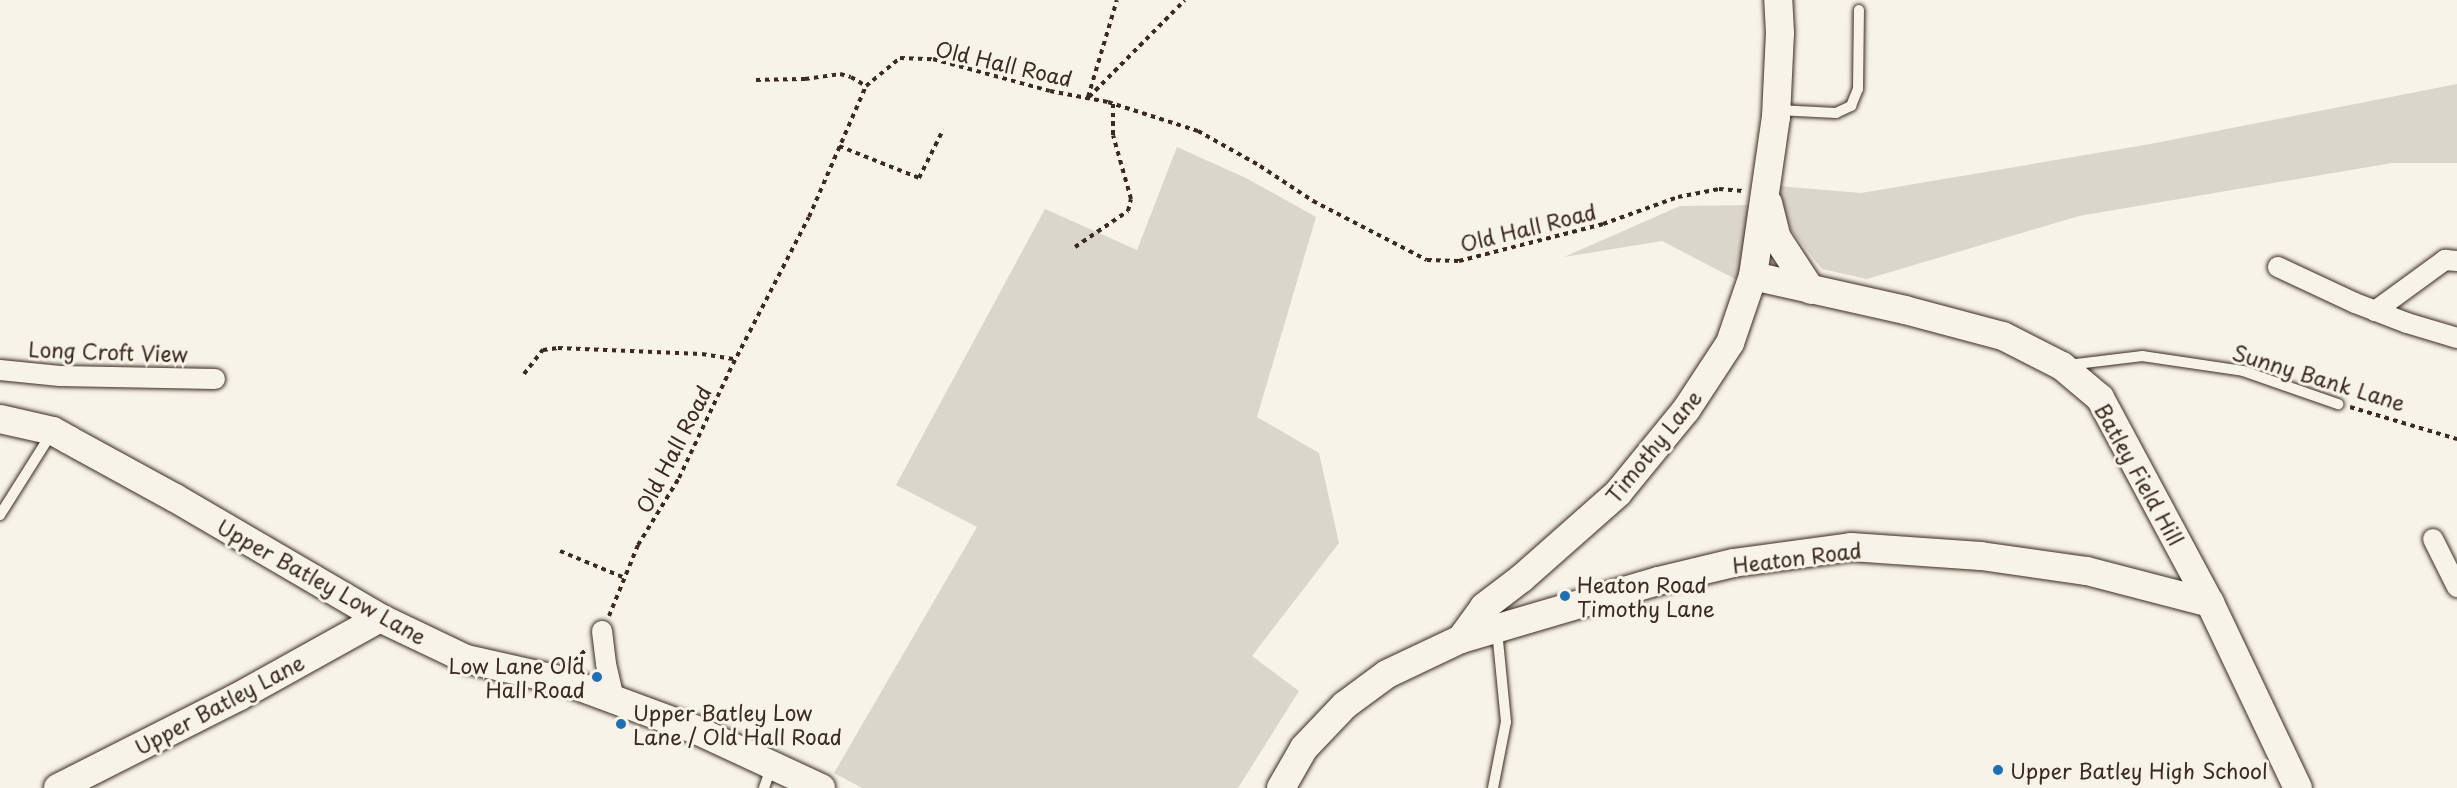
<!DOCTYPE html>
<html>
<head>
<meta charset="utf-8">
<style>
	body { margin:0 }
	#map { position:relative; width:2457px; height:788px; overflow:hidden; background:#f7f3e8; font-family:"Playpen Sans",sans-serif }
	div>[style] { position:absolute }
	.green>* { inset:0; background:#dbd6cb }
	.path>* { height:4px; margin-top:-2px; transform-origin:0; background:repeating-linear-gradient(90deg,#3b2a1e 0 4.5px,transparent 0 9px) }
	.roads { filter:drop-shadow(0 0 2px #3b2a1e) drop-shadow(0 0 2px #3b2a1e) }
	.lane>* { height:10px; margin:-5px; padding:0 5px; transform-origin:5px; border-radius:5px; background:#f7f3e8 }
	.street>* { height:20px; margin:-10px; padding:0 10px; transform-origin:10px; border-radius:10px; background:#f7f3e8 }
	.secondary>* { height:28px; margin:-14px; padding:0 14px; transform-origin:14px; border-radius:14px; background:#f7f3e8 }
	.dots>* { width:16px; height:16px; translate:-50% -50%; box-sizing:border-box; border:3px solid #f7f3e8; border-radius:50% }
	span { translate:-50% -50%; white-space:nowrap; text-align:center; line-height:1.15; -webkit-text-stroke:6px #f7f3e8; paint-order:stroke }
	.street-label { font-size:21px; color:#3b2a1e }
	.poi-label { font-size:21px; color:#3b2a1e }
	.left { translate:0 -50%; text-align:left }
	.right { translate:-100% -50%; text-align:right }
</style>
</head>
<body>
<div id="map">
	<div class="green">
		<div style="clip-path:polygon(2457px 84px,2457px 163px,2392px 163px,2079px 216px,1867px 279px,1822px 269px,1791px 230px,1777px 186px,1861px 193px,2150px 144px)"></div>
		<div style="clip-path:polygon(1177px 147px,1246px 178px,1316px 217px,1257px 417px,1319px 453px,1339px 543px,1252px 656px,1299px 691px,1238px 788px,862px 788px,834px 773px,977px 527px,896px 485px,1045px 209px,1137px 250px)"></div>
		<div style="clip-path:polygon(1750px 205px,1739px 281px,1662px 241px,1564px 257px,1680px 206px)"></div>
	</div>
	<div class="path">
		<div style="left:756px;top:80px;width:49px;rotate:-1.2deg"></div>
		<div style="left:805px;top:79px;width:35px;rotate:-8deg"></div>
		<div style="left:840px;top:74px;width:11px;rotate:15deg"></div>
		<div style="left:851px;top:77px;width:17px;rotate:31deg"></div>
		<div style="left:1088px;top:97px;width:101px;rotate:-73.4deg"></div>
		<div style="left:1089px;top:97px;width:136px;rotate:-45.3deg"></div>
		<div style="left:839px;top:146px;width:86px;rotate:21.8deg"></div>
		<div style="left:919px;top:178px;width:54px;rotate:-63.4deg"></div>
		<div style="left:1075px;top:247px;width:64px;rotate:-34.2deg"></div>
		<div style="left:1128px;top:211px;width:12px;rotate:-76deg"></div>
		<div style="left:1131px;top:199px;width:66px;rotate:-105.7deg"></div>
		<div style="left:1113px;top:135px;width:32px;rotate:-90deg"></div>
		<div style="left:524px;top:374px;width:31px;rotate:-52deg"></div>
		<div style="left:543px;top:350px;width:15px;rotate:-8deg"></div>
		<div style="left:558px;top:348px;width:144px;rotate:2.4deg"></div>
		<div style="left:702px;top:354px;width:33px;rotate:9deg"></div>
		<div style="left:2350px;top:407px;width:112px;rotate:16.7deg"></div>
		<div style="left:560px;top:551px;width:70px;rotate:22.6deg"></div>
		<div style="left:609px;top:616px;width:77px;rotate:-67.8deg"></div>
		<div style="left:638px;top:545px;width:79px;rotate:-58.5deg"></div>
		<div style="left:679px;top:478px;width:126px;rotate:-64.7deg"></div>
		<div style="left:733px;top:364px;width:165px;rotate:-62.7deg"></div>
		<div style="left:809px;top:217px;width:143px;rotate:-66.5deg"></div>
		<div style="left:866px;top:86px;width:44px;rotate:-39.5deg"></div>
		<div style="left:900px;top:58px;width:33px;rotate:2deg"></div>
		<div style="left:933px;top:59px;width:121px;rotate:15.3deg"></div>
		<div style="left:1050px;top:91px;width:59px;rotate:10.7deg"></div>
		<div style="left:1108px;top:102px;width:95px;rotate:17.9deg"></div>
		<div style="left:1198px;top:131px;width:71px;rotate:29.4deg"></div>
		<div style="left:1260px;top:166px;width:64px;rotate:33.4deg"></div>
		<div style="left:1313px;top:201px;width:128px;rotate:27.4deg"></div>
		<div style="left:1427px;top:260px;width:32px;rotate:2deg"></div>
		<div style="left:1459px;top:261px;width:149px;rotate:-14.4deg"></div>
		<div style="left:1603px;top:224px;width:80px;rotate:-19.8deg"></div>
		<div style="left:1678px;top:197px;width:42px;rotate:-11deg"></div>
		<div style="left:1719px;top:189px;width:24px;rotate:5deg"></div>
		<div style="left:575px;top:661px;width:16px;rotate:-47deg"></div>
	</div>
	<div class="roads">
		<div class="lane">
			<div style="left:1777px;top:110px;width:59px;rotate:2.9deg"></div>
			<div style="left:1836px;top:113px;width:17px;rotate:-25deg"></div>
			<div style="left:1851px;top:106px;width:18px;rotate:-68deg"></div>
			<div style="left:1858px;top:89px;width:79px;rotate:-89.3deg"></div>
			<div style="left:2068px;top:365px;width:75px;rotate:-6.9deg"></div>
			<div style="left:2142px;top:356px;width:102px;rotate:8.4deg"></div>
			<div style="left:2243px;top:371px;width:101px;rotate:19.2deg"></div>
			<div style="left:0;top:515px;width:99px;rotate:-57.8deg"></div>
			<div style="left:764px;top:788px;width:24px;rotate:-71deg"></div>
			<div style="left:1493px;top:788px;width:67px;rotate:-78.9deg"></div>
			<div style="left:1506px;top:722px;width:91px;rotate:-95.6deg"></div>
		</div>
		<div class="street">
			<div style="left:2278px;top:267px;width:85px;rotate:25.1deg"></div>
			<div style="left:2355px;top:303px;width:56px;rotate:21deg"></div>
			<div style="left:2407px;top:323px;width:52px;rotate:16.7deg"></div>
			<div style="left:2375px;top:311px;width:87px;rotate:-36.1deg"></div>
			<div style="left:2445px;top:260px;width:12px;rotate:5deg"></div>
			<div style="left:0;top:370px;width:60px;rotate:5.7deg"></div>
			<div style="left:60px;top:376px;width:155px;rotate:1.1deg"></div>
			<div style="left:2433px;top:539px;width:54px;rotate:63.4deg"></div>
			<div style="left:602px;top:631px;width:33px;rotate:83deg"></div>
			<div style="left:606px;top:664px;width:37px;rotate:77deg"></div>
		</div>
		<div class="secondary">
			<div style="left:1768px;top:203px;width:36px;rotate:76deg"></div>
			<div style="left:1777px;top:238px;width:62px;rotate:56.8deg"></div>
			<div style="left:1753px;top:276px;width:156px;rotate:12.6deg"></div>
			<div style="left:1905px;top:310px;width:101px;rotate:14.9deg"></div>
			<div style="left:2003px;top:336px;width:66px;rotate:27deg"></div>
			<div style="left:2062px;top:366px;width:50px;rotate:40.1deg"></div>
			<div style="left:2100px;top:398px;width:233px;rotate:61.8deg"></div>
			<div style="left:2210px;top:603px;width:205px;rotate:64.6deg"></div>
			<div style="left:0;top:419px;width:54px;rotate:12.8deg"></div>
			<div style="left:53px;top:431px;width:18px;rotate:29deg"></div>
			<div style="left:69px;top:440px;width:121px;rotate:28.7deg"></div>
			<div style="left:175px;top:498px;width:238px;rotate:30.3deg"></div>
			<div style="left:380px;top:618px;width:95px;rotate:25.5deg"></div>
			<div style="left:466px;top:659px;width:100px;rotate:12.7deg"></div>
			<div style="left:564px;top:681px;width:139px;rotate:20.3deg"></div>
			<div style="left:694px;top:729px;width:140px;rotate:24.9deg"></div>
			<div style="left:1461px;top:639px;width:205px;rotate:-16.4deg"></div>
			<div style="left:1658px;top:581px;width:77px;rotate:-13.5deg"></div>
			<div style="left:1733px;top:563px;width:119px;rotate:-7.7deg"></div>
			<div style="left:1851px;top:547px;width:130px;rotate:4deg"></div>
			<div style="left:1981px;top:556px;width:107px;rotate:8.1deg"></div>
			<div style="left:2087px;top:571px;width:127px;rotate:14.6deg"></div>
			<div style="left:58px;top:788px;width:202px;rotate:-26.8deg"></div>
			<div style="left:238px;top:697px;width:162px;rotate:-29.1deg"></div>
			<div style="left:1281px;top:788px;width:46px;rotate:-60.1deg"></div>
			<div style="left:1304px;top:748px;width:59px;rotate:-46.4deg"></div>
			<div style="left:1345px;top:705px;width:52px;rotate:-36.4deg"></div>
			<div style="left:1387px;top:674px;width:82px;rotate:-25.3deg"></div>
			<div style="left:1461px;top:639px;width:39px;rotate:-54deg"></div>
			<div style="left:1484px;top:607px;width:48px;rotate:-37.3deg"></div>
			<div style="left:1522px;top:578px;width:128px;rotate:-41.5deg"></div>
			<div style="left:1618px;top:493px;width:107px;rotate:-50.7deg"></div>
			<div style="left:1686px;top:410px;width:80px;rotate:-56.7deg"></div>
			<div style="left:1730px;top:343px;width:71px;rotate:-71.1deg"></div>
			<div style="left:1753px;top:276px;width:161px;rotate:-81.8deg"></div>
			<div style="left:1776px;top:117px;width:84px;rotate:-87.3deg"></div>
			<div style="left:1780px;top:33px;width:33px;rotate:-93deg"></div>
		</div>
	</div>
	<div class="dots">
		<div style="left:1565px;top:596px;background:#1f6fb2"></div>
		<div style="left:597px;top:677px;background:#1f6fb2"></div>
		<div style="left:621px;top:724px;background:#1f6fb2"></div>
		<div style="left:1998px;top:770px;background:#1f6fb2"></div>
	</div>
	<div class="street-label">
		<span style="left:1004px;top:63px;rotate:13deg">Old Hall Road</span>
		<span style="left:1528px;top:227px;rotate:-14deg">Old Hall Road</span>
		<span style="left:108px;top:351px;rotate:2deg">Long Croft View</span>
		<span style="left:2319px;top:377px;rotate:17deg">Sunny Bank Lane</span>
		<span style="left:1653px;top:446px;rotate:-51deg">Timothy Lane</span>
		<span style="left:673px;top:449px;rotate:-63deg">Old Hall Road</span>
		<span style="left:2140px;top:474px;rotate:61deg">Batley Field Hill</span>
		<span style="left:1797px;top:557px;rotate:-7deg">Heaton Road</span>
		<span style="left:322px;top:581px;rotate:29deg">Upper Batley Low Lane</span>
		<span style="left:219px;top:704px;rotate:-28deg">Upper Batley Lane</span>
	</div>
	<div class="poi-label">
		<span class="left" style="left:1577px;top:596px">Heaton Road<br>Timothy Lane</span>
		<span class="right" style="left:585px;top:677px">Low Lane Old<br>Hall Road</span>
		<span class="left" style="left:633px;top:724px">Upper Batley Low<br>Lane / Old Hall Road</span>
		<span class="left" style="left:2010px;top:770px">Upper Batley High School</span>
	</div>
</div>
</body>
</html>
